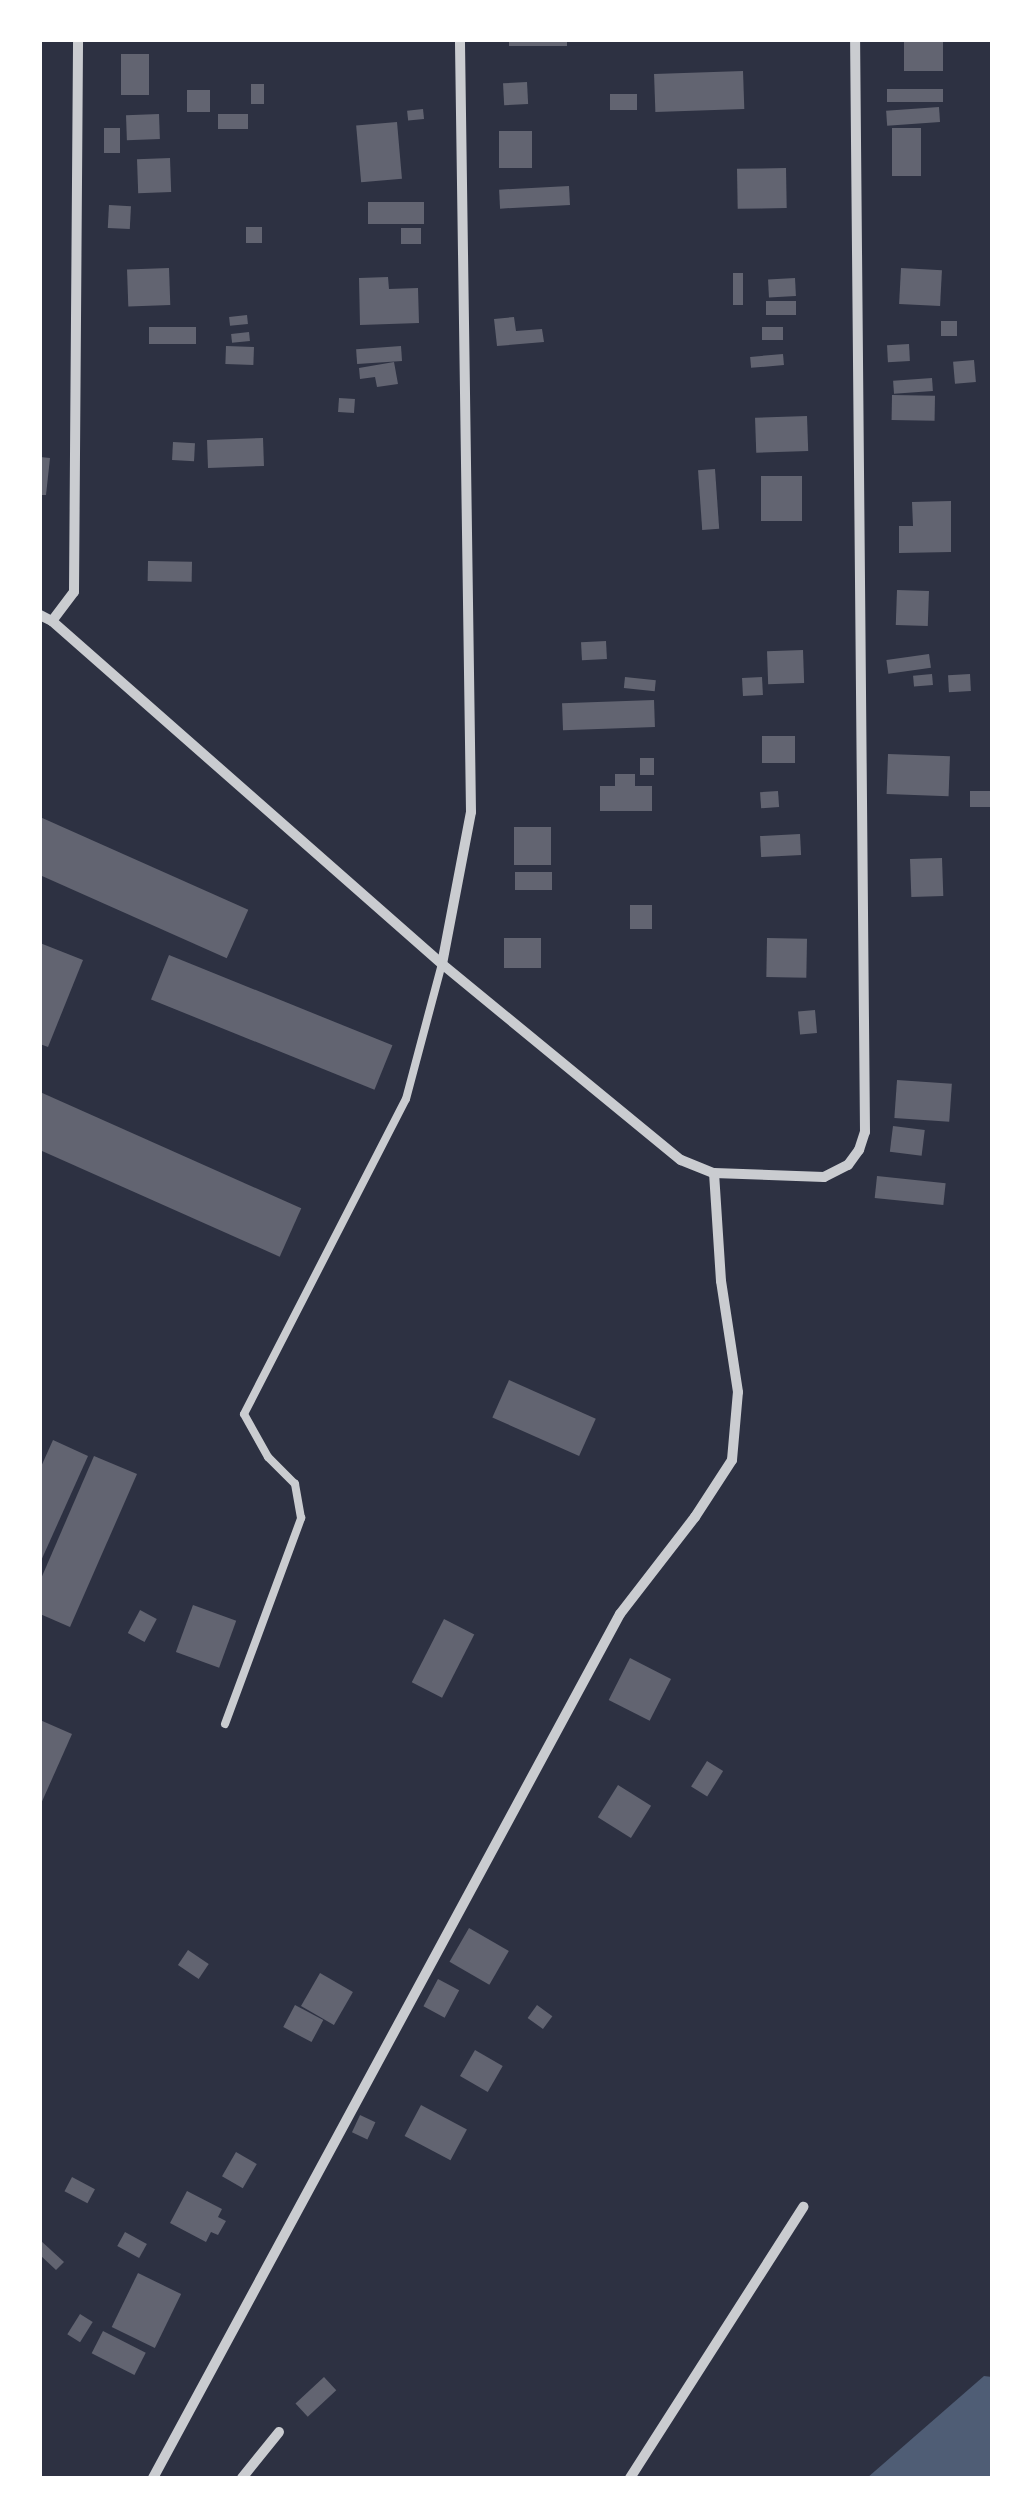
<!DOCTYPE html>
<html>
<head>
<meta charset="utf-8">
<style>
	body { margin:0 }
	#map { position:relative; width:1032px; height:2518px; overflow:hidden; background:#2d3142; font-family:"Libre Baskerville",serif }
	div>[style] { position:absolute }
	.water>* { inset:0; background:#4f5d75 }
	.building>* { inset:0; background:#626471; transform-origin:0 0 }
	.service>* { height:8px; margin:-4px; padding:0 4px; transform-origin:4px; border-radius:4px; background:#caccd0 }
	.minor>* { height:10px; margin:-5px; padding:0 5px; transform-origin:5px; border-radius:5px; background:#caccd0 }
	span { translate:-50% -50%; white-space:nowrap; text-align:center; line-height:1.15; -webkit-text-stroke:8px #fff; paint-order:stroke }
	.frame { position:absolute; inset:0; border:42px solid #fff; pointer-events:none }
</style>
</head>
<body>
<div id="map">
	<div class="water">
		<div style="clip-path:polygon(984px 2376px,992px 2377px,992px 2478px,867px 2478px)"></div>
	</div>
	<div class="building">
		<div style="left:509px;top:40px;width:58px;height:6px"></div>
		<div style="left:904px;top:40px;width:39px;height:31px"></div>
		<div style="left:121px;top:54px;width:28px;height:41px"></div>
		<div style="left:743px;top:71px;width:38px;height:89px;rotate:88deg"></div>
		<div style="left:527px;top:82px;width:22px;height:24px;rotate:87deg"></div>
		<div style="left:251px;top:84px;width:13px;height:20px"></div>
		<div style="left:943px;top:89px;width:13px;height:56px;rotate:90deg"></div>
		<div style="left:187px;top:90px;width:23px;height:22px"></div>
		<div style="left:637px;top:94px;width:16px;height:27px;rotate:90deg"></div>
		<div style="left:939px;top:107px;width:15px;height:53px;rotate:86deg"></div>
		<div style="left:423px;top:109px;width:10px;height:16px;rotate:84deg"></div>
		<div style="left:159px;top:114px;width:25px;height:33px;rotate:88deg"></div>
		<div style="left:248px;top:114px;width:15px;height:30px;rotate:90deg"></div>
		<div style="left:397px;top:122px;width:57px;height:41px;rotate:85deg"></div>
		<div style="left:104px;top:128px;width:16px;height:25px"></div>
		<div style="left:892px;top:128px;width:29px;height:48px"></div>
		<div style="left:499px;top:131px;width:33px;height:37px"></div>
		<div style="left:170px;top:158px;width:34px;height:33px;rotate:88deg"></div>
		<div style="left:786px;top:168px;width:40px;height:49px;rotate:89deg"></div>
		<div style="left:569px;top:186px;width:19px;height:70px;rotate:87deg"></div>
		<div style="left:368px;top:202px;width:56px;height:22px"></div>
		<div style="left:109px;top:205px;width:22px;height:23px;rotate:3deg"></div>
		<div style="left:246px;top:227px;width:16px;height:16px"></div>
		<div style="left:401px;top:228px;width:20px;height:16px"></div>
		<div style="left:169px;top:268px;width:37px;height:42px;rotate:88deg"></div>
		<div style="left:901px;top:268px;width:41px;height:36px;rotate:3deg"></div>
		<div style="left:743px;top:273px;width:32px;height:10px;rotate:90deg"></div>
		<div style="clip-path:polygon(388px 277px,389px 289px,418px 288px,419px 323px,360px 325px,359px 278px)"></div>
		<div style="left:795px;top:278px;width:18px;height:27px;rotate:87deg"></div>
		<div style="left:796px;top:301px;width:14px;height:30px;rotate:90deg"></div>
		<div style="left:247px;top:315px;width:9px;height:18px;rotate:84deg"></div>
		<div style="clip-path:polygon(514px 317px,516px 331px,542px 329px,544px 342px,497px 346px,494px 319px)"></div>
		<div style="left:941px;top:321px;width:16px;height:15px"></div>
		<div style="left:196px;top:327px;width:17px;height:47px;rotate:90deg"></div>
		<div style="left:762px;top:327px;width:21px;height:13px"></div>
		<div style="left:249px;top:332px;width:9px;height:18px;rotate:84deg"></div>
		<div style="left:909px;top:344px;width:17px;height:22px;rotate:87deg"></div>
		<div style="left:226px;top:346px;width:28px;height:18px;rotate:2deg"></div>
		<div style="left:401px;top:346px;width:15px;height:45px;rotate:86deg"></div>
		<div style="left:783px;top:354px;width:11px;height:33px;rotate:85deg"></div>
		<div style="left:974px;top:360px;width:22px;height:21px;rotate:85deg"></div>
		<div style="clip-path:polygon(394px 362px,398px 384px,377px 387px,375px 377px,360px 379px,359px 368px)"></div>
		<div style="left:932px;top:378px;width:13px;height:39px;rotate:86deg"></div>
		<div style="left:892px;top:395px;width:43px;height:25px;rotate:1deg"></div>
		<div style="left:339px;top:398px;width:16px;height:14px;rotate:4deg"></div>
		<div style="left:807px;top:416px;width:35px;height:52px;rotate:88deg"></div>
		<div style="left:263px;top:438px;width:28px;height:56px;rotate:88deg"></div>
		<div style="left:173px;top:442px;width:22px;height:18px;rotate:3deg"></div>
		<div style="clip-path:polygon(40px 457px,50px 458px,46px 495px,40px 495px)"></div>
		<div style="left:715px;top:469px;width:60px;height:17px;rotate:86deg"></div>
		<div style="left:761px;top:476px;width:41px;height:45px"></div>
		<div style="clip-path:polygon(951px 501px,951px 552px,899px 553px,899px 526px,913px 526px,912px 502px)"></div>
		<div style="left:148px;top:561px;width:44px;height:20px;rotate:1deg"></div>
		<div style="left:897px;top:590px;width:32px;height:35px;rotate:2deg"></div>
		<div style="left:606px;top:641px;width:18px;height:25px;rotate:87deg"></div>
		<div style="left:803px;top:650px;width:33px;height:36px;rotate:88deg"></div>
		<div style="left:929px;top:654px;width:14px;height:43px;rotate:82deg"></div>
		<div style="left:932px;top:674px;width:11px;height:19px;rotate:85deg"></div>
		<div style="left:970px;top:674px;width:17px;height:22px;rotate:87deg"></div>
		<div style="left:625px;top:677px;width:31px;height:11px;rotate:6deg"></div>
		<div style="left:762px;top:677px;width:18px;height:20px;rotate:87deg"></div>
		<div style="left:654px;top:700px;width:27px;height:92px;rotate:88deg"></div>
		<div style="left:762px;top:736px;width:33px;height:27px"></div>
		<div style="left:888px;top:754px;width:62px;height:40px;rotate:2deg"></div>
		<div style="left:654px;top:758px;width:17px;height:14px;rotate:90deg"></div>
		<div style="clip-path:polygon(615px 774px,635px 774px,635px 786px,652px 786px,652px 811px,600px 811px,600px 786px,615px 786px)"></div>
		<div style="left:778px;top:791px;width:16px;height:18px;rotate:86deg"></div>
		<div style="left:970px;top:791px;width:22px;height:16px"></div>
		<div style="left:40px;top:817px;width:228px;height:53px;rotate:24deg"></div>
		<div style="left:514px;top:827px;width:37px;height:38px"></div>
		<div style="left:800px;top:834px;width:21px;height:40px;rotate:87deg"></div>
		<div style="left:942px;top:858px;width:38px;height:32px;rotate:88deg"></div>
		<div style="left:552px;top:872px;width:18px;height:37px;rotate:90deg"></div>
		<div style="left:630px;top:905px;width:22px;height:24px"></div>
		<div style="left:541px;top:938px;width:30px;height:37px;rotate:90deg"></div>
		<div style="left:767px;top:938px;width:40px;height:39px;rotate:1deg"></div>
		<div style="clip-path:polygon(40px 943px,83px 960px,48px 1047px,40px 1044px)"></div>
		<div style="left:169px;top:955px;width:241px;height:48px;rotate:22deg"></div>
		<div style="left:815px;top:1010px;width:23px;height:17px;rotate:85deg"></div>
		<div style="left:897px;top:1080px;width:55px;height:38px;rotate:4deg"></div>
		<div style="left:40px;top:1092px;width:286px;height:53px;rotate:24deg"></div>
		<div style="left:893px;top:1126px;width:32px;height:26px;rotate:7deg"></div>
		<div style="left:877px;top:1176px;width:69px;height:22px;rotate:6deg"></div>
		<div style="left:509px;top:1380px;width:95px;height:41px;rotate:24deg"></div>
		<div style="clip-path:polygon(53px 1440px,88px 1456px,40px 1563px,40px 1469px)"></div>
		<div style="clip-path:polygon(94px 1456px,137px 1474px,70px 1627px,40px 1614px,40px 1581px)"></div>
		<div style="left:193px;top:1605px;width:46px;height:50px;rotate:20deg"></div>
		<div style="left:140px;top:1610px;width:19px;height:26px;rotate:28deg"></div>
		<div style="left:444px;top:1619px;width:34px;height:71px;rotate:27deg"></div>
		<div style="left:630px;top:1658px;width:46px;height:47px;rotate:27deg"></div>
		<div style="clip-path:polygon(40px 1720px,72px 1734px,40px 1806px)"></div>
		<div style="left:707px;top:1761px;width:19px;height:30px;rotate:32deg"></div>
		<div style="left:618px;top:1785px;width:39px;height:38px;rotate:32deg"></div>
		<div style="left:469px;top:1928px;width:46px;height:39px;rotate:30deg"></div>
		<div style="left:188px;top:1950px;width:25px;height:18px;rotate:34deg"></div>
		<div style="left:320px;top:1973px;width:38px;height:38px;rotate:30deg"></div>
		<div style="left:438px;top:1979px;width:24px;height:31px;rotate:28deg"></div>
		<div style="left:295px;top:2005px;width:32px;height:25px;rotate:28deg"></div>
		<div style="left:537px;top:2005px;width:19px;height:16px;rotate:36deg"></div>
		<div style="left:475px;top:2050px;width:32px;height:30px;rotate:30deg"></div>
		<div style="left:421px;top:2105px;width:52px;height:35px;rotate:28deg"></div>
		<div style="left:360px;top:2115px;width:17px;height:19px;rotate:25deg"></div>
		<div style="left:236px;top:2152px;width:24px;height:28px;rotate:30deg"></div>
		<div style="left:72px;top:2177px;width:26px;height:16px;rotate:28deg"></div>
		<div style="clip-path:polygon(187px 2191px,222px 2209px,218px 2217px,226px 2221px,218px 2235px,211px 2232px,206px 2242px,170px 2223px)"></div>
		<div style="left:125px;top:2232px;width:25px;height:16px;rotate:29deg"></div>
		<div style="clip-path:polygon(40px 2240px,64px 2262px,56px 2270px,40px 2255px)"></div>
		<div style="left:138px;top:2273px;width:48px;height:60px;rotate:26deg"></div>
		<div style="left:80px;top:2314px;width:15px;height:24px;rotate:32deg"></div>
		<div style="left:103px;top:2331px;width:48px;height:25px;rotate:27deg"></div>
		<div style="left:324px;top:2377px;width:18px;height:39px;rotate:47deg"></div>
	</div>
	<div class="service">
		<div style="left:225px;top:1724px;width:220px;rotate:-69.7deg"></div>
		<div style="left:301px;top:1518px;width:35px;rotate:-100deg"></div>
		<div style="left:295px;top:1484px;width:38px;rotate:-135deg"></div>
		<div style="left:268px;top:1457px;width:49px;rotate:-119.2deg"></div>
		<div style="left:244px;top:1414px;width:354px;rotate:-62.8deg"></div>
		<div style="left:406px;top:1099px;width:140px;rotate:-75.1deg"></div>
	</div>
	<div class="minor">
		<div style="left:40px;top:615px;width:13px;rotate:27deg"></div>
		<div style="left:52px;top:621px;width:519px;rotate:41.33deg"></div>
		<div style="left:442px;top:964px;width:309px;rotate:39.4deg"></div>
		<div style="left:681px;top:1160px;width:35px;rotate:22deg"></div>
		<div style="left:52px;top:621px;width:36px;rotate:-53deg"></div>
		<div style="left:74px;top:592px;width:552px;rotate:-89.58deg"></div>
		<div style="left:442px;top:964px;width:155px;rotate:-79.2deg"></div>
		<div style="left:471px;top:812px;width:772px;rotate:-90.82deg"></div>
		<div style="left:153px;top:2478px;width:982px;rotate:-61.61deg"></div>
		<div style="left:620px;top:1614px;width:123px;rotate:-52.3deg"></div>
		<div style="left:695px;top:1517px;width:68px;rotate:-57deg"></div>
		<div style="left:732px;top:1460px;width:68px;rotate:-85deg"></div>
		<div style="left:738px;top:1392px;width:112px;rotate:-98.7deg"></div>
		<div style="left:721px;top:1281px;width:108px;rotate:-93.7deg"></div>
		<div style="left:714px;top:1173px;width:110px;rotate:2.1deg"></div>
		<div style="left:824px;top:1177px;width:27px;rotate:-27deg"></div>
		<div style="left:848px;top:1165px;width:19px;rotate:-54deg"></div>
		<div style="left:859px;top:1150px;width:19px;rotate:-72deg"></div>
		<div style="left:865px;top:1132px;width:1092px;rotate:-90.52deg"></div>
		<div style="left:242px;top:2478px;width:59px;rotate:-51.2deg"></div>
		<div style="left:630px;top:2478px;width:322px;rotate:-57.4deg"></div>
	</div>
	<div class="frame"></div>
</div>
</body>
</html>
